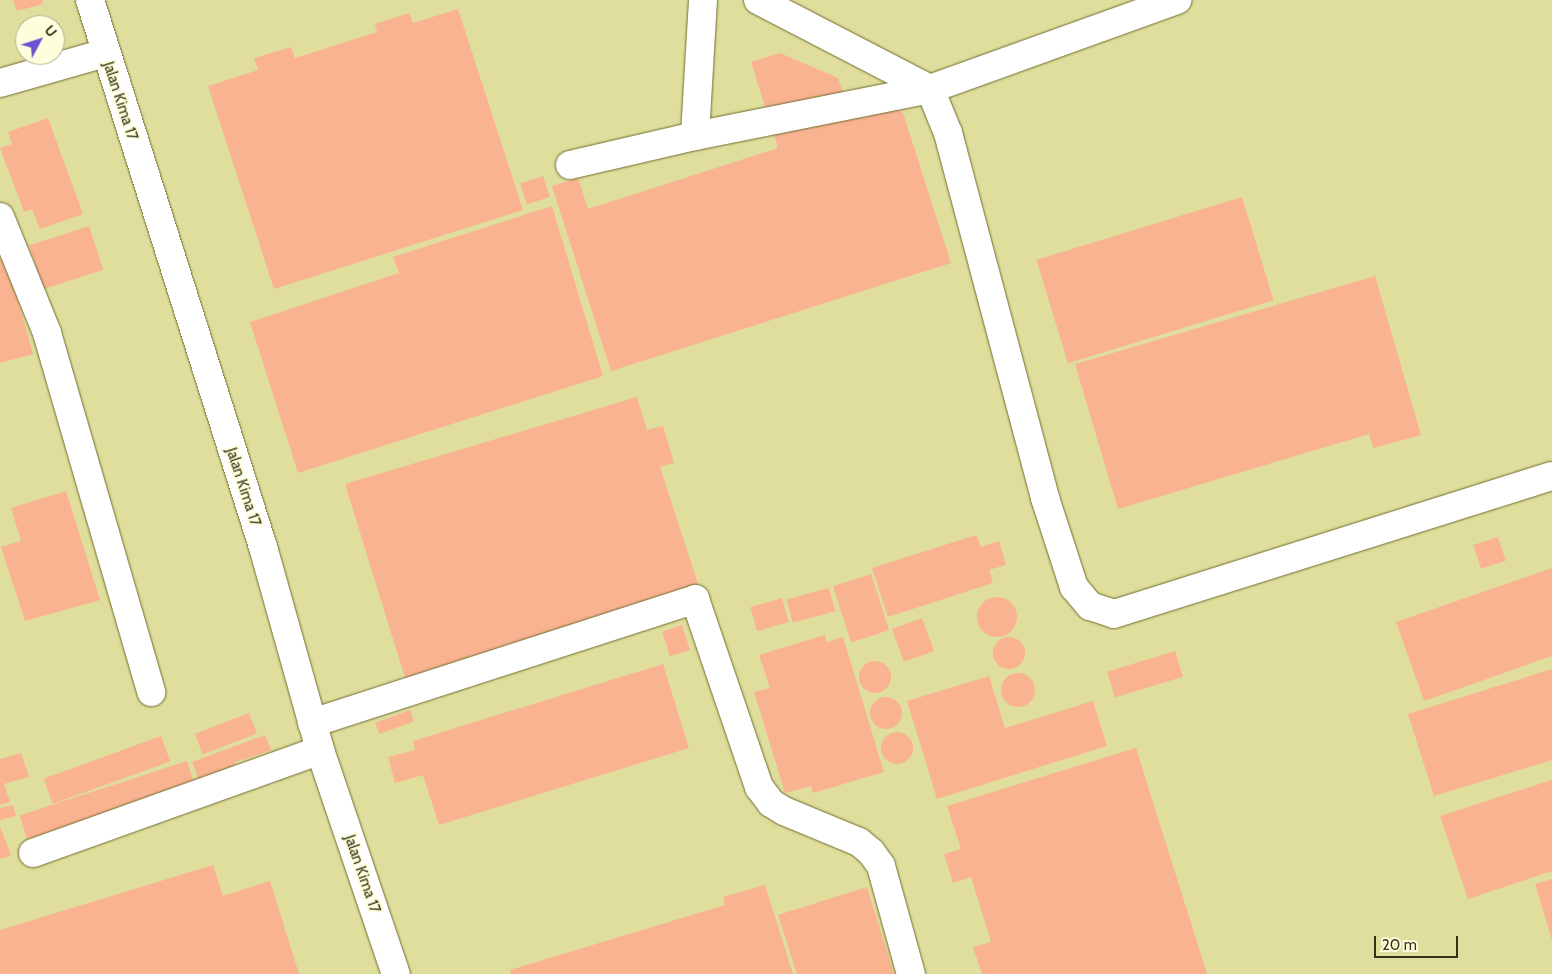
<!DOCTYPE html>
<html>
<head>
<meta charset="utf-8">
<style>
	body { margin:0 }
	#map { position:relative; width:1552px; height:974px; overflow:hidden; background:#e0de9d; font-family:Cabin,sans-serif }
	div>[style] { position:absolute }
	.building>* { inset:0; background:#f9b391; transform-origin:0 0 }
	.round { border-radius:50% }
	.roads { filter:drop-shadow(0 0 1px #706d2f) drop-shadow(0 0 1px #706d2f) }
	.minor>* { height:28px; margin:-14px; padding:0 14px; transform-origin:14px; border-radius:14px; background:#fff }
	span { translate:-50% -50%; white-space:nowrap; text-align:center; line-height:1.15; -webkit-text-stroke:4px #fefedd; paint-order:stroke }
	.street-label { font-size:15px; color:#343319 }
	.north { position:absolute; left:15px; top:15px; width:50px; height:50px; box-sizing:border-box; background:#fefedd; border:1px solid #adad8f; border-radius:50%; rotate:50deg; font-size:14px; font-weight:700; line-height:20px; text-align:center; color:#343319 }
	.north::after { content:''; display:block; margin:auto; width:18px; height:22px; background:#6a55ce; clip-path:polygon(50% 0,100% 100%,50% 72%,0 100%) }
	.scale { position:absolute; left:1374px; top:936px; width:84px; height:22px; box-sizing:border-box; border:2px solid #343319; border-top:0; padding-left:6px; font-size:15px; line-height:18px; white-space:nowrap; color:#343319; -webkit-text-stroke:4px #fefedd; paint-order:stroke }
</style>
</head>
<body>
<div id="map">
	<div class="building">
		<div style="clip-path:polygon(13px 0,42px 0,43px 4px,17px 11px)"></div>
		<div style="clip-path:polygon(458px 9px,523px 210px,274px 289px,208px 86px,258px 70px,254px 58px,291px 47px,295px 58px,377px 32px,375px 24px,409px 13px,413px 23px)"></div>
		<div style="clip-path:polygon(780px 53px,838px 78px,849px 110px,879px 100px,903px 113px,951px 263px,611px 371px,552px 186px,578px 178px,588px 209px,778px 148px,751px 62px)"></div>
		<div style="clip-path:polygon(48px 118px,83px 214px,40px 229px,32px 209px,24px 212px,0 148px,12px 144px,8px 132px)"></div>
		<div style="left:543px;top:176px;width:22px;height:24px;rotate:72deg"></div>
		<div style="left:1242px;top:197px;width:108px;height:215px;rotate:73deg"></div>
		<div style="clip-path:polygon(552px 206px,603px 376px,298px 473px,250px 322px,399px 273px,393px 257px)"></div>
		<div style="left:89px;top:226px;width:46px;height:63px;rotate:72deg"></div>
		<div style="clip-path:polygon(6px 257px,33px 354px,0 363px,0 259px)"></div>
		<div style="clip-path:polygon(1375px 276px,1421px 435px,1373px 448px,1369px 434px,1118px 509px,1075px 364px)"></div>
		<div style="clip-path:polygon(637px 397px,647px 430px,663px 426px,674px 463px,660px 467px,700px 590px,406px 681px,345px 484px)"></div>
		<div style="clip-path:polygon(66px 491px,100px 600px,25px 621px,1px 547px,21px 541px,11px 508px)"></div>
		<div style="clip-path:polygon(976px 535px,981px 547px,999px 541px,1006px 565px,989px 570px,993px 583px,888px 617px,872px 568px)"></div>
		<div style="left:1498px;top:537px;width:25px;height:26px;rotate:72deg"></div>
		<div style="clip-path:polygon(1552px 568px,1552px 656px,1424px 701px,1396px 622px)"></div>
		<div style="left:871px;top:574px;width:59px;height:40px;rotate:72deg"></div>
		<div style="left:829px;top:588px;width:24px;height:44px;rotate:75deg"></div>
		<div class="round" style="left:977px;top:597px;width:40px;height:40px"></div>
		<div style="left:782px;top:598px;width:25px;height:33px;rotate:74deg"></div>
		<div style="left:922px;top:618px;width:35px;height:32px;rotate:70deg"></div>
		<div style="left:682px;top:625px;width:26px;height:21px;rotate:72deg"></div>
		<div style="clip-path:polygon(825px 635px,827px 642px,843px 637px,884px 772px,813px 793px,811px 786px,785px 793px,754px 692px,770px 688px,759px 655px)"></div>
		<div class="round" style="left:993px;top:637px;width:32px;height:32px"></div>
		<div style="left:1175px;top:651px;width:27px;height:71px;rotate:73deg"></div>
		<div class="round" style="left:859px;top:661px;width:32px;height:32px"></div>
		<div style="clip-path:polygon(663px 664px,689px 748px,439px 825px,423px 775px,395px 783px,388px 757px,415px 750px,413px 741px)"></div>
		<div style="clip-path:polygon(1552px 669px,1552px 760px,1434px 796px,1408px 714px)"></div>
		<div class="round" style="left:1001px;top:673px;width:34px;height:34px"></div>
		<div style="clip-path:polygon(989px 676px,1005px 728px,1093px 701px,1107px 746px,937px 799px,907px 701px)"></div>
		<div class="round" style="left:870px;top:697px;width:32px;height:32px"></div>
		<div style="left:410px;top:710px;width:12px;height:37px;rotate:70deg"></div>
		<div style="left:249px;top:713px;width:22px;height:58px;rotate:69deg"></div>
		<div class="round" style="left:881px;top:732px;width:32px;height:32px"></div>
		<div style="clip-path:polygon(265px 735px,271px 750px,235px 762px,236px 770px,200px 783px,192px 762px)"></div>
		<div style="left:161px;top:736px;width:27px;height:125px;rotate:70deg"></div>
		<div style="clip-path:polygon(1136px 748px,1207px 974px,982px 974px,973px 947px,991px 942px,971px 877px,953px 883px,944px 854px,961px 849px,947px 806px)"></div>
		<div style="clip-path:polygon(21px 753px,29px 777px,4px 784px,10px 802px,0 805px,0 759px)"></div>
		<div style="left:187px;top:761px;width:25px;height:176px;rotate:72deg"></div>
		<div style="clip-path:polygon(1552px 780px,1552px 871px,1468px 899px,1440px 816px)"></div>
		<div style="clip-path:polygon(13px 805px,16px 816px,0 820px,0 808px)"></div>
		<div style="clip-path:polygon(0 827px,11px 855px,0 859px)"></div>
		<div style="clip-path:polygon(213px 865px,223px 896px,270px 881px,299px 974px,0 974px,0 930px)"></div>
		<div style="clip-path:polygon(1552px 879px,1552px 940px,1535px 884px)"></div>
		<div style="clip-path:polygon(765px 885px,793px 974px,511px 974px,510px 970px,725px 905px,723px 897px)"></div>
		<div style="clip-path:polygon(867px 887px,894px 974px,797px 974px,778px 915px)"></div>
	</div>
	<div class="roads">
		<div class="minor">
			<div style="left:90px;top:0;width:574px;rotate:72.45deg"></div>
			<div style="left:263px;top:547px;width:211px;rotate:74.3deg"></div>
			<div style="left:320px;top:750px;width:237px;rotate:71.3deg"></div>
			<div style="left:703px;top:0;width:136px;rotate:93.4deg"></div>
			<div style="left:695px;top:136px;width:240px;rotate:-11.3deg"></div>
			<div style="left:930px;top:89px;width:263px;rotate:-19.8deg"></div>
			<div style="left:758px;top:0;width:194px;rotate:27.4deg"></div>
			<div style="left:930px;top:89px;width:48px;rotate:67.8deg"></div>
			<div style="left:948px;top:133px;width:378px;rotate:75.1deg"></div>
			<div style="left:1045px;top:498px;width:94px;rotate:72deg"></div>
			<div style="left:1074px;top:587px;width:25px;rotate:50deg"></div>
			<div style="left:1090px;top:606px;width:25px;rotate:18deg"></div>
			<div style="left:1114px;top:614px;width:459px;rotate:-17.5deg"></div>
			<div style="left:0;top:83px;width:109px;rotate:-15.9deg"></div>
			<div style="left:570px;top:165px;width:128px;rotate:-13.1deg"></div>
			<div style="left:0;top:217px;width:125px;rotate:67.9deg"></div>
			<div style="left:47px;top:333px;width:374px;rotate:73.8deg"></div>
			<div style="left:312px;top:723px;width:403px;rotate:-17.9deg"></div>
			<div style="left:695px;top:599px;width:199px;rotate:71.2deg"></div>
			<div style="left:759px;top:787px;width:20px;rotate:53deg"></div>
			<div style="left:771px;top:803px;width:15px;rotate:32deg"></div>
			<div style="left:784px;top:811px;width:81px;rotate:22.5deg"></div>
			<div style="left:859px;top:842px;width:16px;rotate:40deg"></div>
			<div style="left:871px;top:852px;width:17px;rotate:54deg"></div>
			<div style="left:881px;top:866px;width:112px;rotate:74.5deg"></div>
			<div style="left:33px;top:853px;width:305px;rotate:-19.7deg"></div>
		</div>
	</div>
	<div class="street-label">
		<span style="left:120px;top:101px;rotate:72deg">Jalan Kima 17</span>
		<span style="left:243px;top:487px;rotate:72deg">Jalan Kima 17</span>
		<span style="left:362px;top:874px;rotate:71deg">Jalan Kima 17</span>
	</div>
	<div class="north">U</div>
	<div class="scale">20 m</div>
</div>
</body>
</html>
